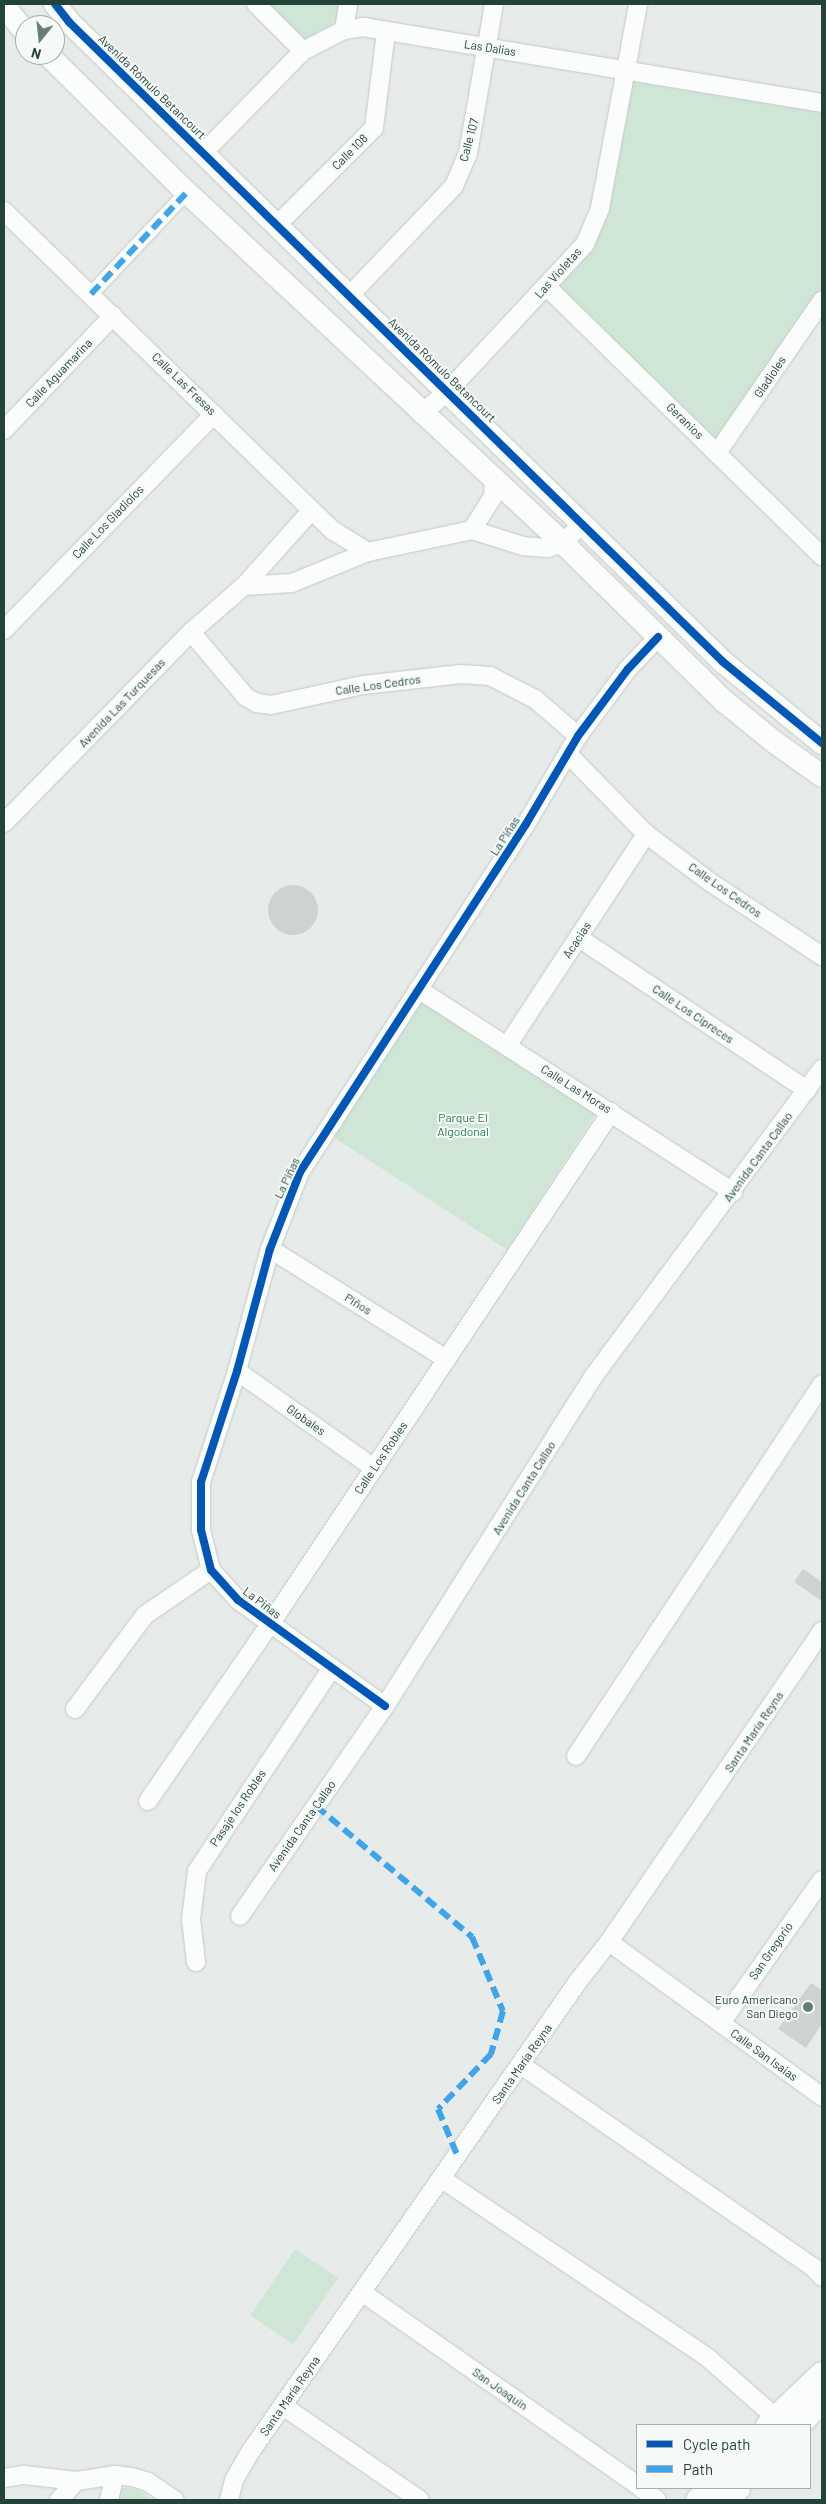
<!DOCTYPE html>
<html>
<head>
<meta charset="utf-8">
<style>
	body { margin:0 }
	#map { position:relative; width:826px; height:2504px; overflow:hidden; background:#e7ecea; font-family:Barlow,sans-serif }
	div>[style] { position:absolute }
	.green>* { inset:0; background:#cfe6d7; transform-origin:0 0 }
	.building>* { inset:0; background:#ced3d1 }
	.round { border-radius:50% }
	.roads { filter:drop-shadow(0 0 1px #c4c9c7) drop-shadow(0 0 1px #c4c9c7) }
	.pedestrian>* { height:14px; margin:-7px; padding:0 7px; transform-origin:7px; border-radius:7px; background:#fbfcfc }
	.minor>* { height:18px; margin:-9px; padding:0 9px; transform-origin:9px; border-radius:9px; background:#fbfcfc }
	.tertiary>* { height:22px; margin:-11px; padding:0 11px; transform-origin:11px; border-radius:11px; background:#fbfcfc }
	.secondary>* { height:25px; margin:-12.5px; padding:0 12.5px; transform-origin:12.5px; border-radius:12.5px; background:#fbfcfc }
	.quiet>* { height:6px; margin-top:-3px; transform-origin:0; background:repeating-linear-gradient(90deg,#3ea4ec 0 12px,transparent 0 18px) }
	.cycleway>* { height:8px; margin:-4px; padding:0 4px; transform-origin:4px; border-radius:4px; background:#0057b8 }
	.dots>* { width:14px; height:14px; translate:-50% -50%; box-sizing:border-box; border:2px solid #f5faf8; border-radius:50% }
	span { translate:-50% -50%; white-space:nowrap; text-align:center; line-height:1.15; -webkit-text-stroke:4px #f5faf8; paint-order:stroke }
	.street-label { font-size:12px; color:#22423a }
	.park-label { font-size:12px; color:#297c4b }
	.poi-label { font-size:12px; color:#22423a }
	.right { translate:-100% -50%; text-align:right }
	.frame { position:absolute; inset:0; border:5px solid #22423a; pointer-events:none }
	.legend { position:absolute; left:636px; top:2424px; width:175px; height:65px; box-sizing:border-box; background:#f5faf8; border:1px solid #a1b0ac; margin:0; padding:6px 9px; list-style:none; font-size:15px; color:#22423a }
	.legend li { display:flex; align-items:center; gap:10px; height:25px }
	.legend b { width:25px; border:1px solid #a1b0ac }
	.north { position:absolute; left:15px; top:15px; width:50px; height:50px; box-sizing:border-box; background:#f5faf8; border:1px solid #a1b0ac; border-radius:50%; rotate:196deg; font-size:14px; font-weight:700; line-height:20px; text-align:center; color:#22423a }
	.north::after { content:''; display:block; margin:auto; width:18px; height:22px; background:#677e78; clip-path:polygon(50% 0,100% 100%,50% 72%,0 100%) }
</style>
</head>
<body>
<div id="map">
	<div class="green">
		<div style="clip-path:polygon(269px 4px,340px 4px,337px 21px,304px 40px)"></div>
		<div style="clip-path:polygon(630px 81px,822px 113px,822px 288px,717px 441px,559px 287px,594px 245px,609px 210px)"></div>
		<div style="left:420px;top:999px;width:210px;height:163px;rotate:33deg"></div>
		<div style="left:295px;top:2249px;width:52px;height:80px;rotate:34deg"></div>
		<div style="clip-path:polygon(119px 2487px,137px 2489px,152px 2500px,116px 2500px)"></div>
	</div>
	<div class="building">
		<div class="round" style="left:268px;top:885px;width:50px;height:50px"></div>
		<div style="clip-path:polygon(803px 1569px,822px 1582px,822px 1601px,794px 1582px)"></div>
		<div style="clip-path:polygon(811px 1983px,822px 1990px,822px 2024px,806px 2048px,778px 2029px)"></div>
	</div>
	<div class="roads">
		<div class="pedestrian">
			<div style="left:91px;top:294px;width:140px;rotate:-46.7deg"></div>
		</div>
		<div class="minor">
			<div style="left:256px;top:4px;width:66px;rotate:45deg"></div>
			<div style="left:344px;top:30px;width:26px;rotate:-81deg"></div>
			<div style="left:204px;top:152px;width:141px;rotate:-45.6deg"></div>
			<div style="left:303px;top:51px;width:46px;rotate:-27.1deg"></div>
			<div style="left:344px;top:30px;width:19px;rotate:-9deg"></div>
			<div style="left:363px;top:27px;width:465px;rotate:9.4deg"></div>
			<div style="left:4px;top:211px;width:458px;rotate:44.2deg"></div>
			<div style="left:332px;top:530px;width:42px;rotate:31.4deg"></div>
			<div style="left:278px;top:224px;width:136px;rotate:-45deg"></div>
			<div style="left:374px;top:128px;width:98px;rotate:-82.9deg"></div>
			<div style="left:547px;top:287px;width:385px;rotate:44.4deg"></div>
			<div style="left:350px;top:295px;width:151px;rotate:-46.3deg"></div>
			<div style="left:454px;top:186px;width:36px;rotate:-67deg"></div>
			<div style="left:468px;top:153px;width:151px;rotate:-80.1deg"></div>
			<div style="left:421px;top:414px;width:35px;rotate:-40deg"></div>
			<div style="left:448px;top:391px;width:201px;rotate:-47deg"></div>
			<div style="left:585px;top:244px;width:39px;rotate:-67deg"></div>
			<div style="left:600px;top:208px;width:208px;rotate:-79.4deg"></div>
			<div style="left:4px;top:430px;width:158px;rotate:-46.3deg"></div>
			<div style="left:717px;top:453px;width:185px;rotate:-55.4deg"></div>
			<div style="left:472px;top:530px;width:39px;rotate:-58deg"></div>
			<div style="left:493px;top:497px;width:17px;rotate:-87deg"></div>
			<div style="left:244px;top:586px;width:101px;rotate:-48.2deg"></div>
			<div style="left:4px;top:630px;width:301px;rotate:-45.8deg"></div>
			<div style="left:191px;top:632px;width:85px;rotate:49.8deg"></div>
			<div style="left:246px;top:697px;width:13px;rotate:29deg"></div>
			<div style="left:257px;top:703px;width:14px;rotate:8deg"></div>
			<div style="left:271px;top:705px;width:94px;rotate:-12.3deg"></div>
			<div style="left:363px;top:685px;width:99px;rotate:-6.4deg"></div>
			<div style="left:461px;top:674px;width:29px;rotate:4deg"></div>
			<div style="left:490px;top:676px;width:51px;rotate:27.1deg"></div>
			<div style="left:535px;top:699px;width:57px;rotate:40.7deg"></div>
			<div style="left:569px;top:755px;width:110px;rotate:45.7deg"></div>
			<div style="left:646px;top:834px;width:80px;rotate:36.9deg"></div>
			<div style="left:710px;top:882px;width:134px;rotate:33.5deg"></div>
			<div style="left:4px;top:823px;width:267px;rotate:-45.6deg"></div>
			<div style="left:191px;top:632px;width:70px;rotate:-41deg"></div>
			<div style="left:244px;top:586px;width:48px;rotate:-3.6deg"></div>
			<div style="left:292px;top:583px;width:82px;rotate:-22.2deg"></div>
			<div style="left:368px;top:552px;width:106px;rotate:-11.9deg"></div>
			<div style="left:472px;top:530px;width:53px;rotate:17.4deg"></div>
			<div style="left:523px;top:546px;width:25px;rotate:5deg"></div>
			<div style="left:548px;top:548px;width:16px;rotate:-18deg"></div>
			<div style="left:563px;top:543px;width:27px;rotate:-45deg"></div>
			<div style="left:579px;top:938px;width:274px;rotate:33.7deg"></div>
			<div style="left:418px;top:989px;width:375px;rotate:32.8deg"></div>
			<div style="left:507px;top:1046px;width:254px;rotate:-56.7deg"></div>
			<div style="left:270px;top:1249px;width:208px;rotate:32deg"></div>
			<div style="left:237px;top:1371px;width:168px;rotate:35.3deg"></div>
			<div style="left:385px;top:1706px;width:181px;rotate:-144.2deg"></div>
			<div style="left:238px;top:1600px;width:40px;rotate:-132deg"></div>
			<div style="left:211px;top:1570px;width:41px;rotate:-104deg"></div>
			<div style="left:201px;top:1530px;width:48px;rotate:-90deg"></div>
			<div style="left:201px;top:1482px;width:117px;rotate:-72deg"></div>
			<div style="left:237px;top:1371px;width:126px;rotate:-74.9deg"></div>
			<div style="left:270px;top:1249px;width:83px;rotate:-68.7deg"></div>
			<div style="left:300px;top:1172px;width:415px;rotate:-57deg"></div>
			<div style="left:526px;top:824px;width:102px;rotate:-59.4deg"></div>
			<div style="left:578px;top:736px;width:84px;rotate:-53.3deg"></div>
			<div style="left:628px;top:669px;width:44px;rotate:-46.8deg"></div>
			<div style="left:75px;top:1709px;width:117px;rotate:-53.3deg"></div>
			<div style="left:145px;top:1615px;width:80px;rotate:-34.3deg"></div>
			<div style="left:576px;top:1756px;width:446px;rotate:-56.5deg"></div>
			<div style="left:148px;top:1801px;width:216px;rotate:-55.4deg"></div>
			<div style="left:271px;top:1623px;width:614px;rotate:-56.36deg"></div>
			<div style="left:240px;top:1916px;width:255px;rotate:-55.4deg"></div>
			<div style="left:385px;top:1706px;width:389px;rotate:-57.7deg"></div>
			<div style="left:593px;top:1377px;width:384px;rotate:-53.4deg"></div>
			<div style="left:609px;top:1942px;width:263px;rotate:36deg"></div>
			<div style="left:196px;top:1962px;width:43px;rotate:-96.6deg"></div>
			<div style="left:191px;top:1919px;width:48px;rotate:-82.9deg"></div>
			<div style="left:197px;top:1871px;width:242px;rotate:-56.4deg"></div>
			<div style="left:721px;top:2023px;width:175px;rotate:-54.8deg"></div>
			<div style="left:521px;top:2065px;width:355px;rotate:34.7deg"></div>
			<div style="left:813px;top:2267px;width:13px;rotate:48deg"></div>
			<div style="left:442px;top:2179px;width:321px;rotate:33.9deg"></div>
			<div style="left:708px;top:2358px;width:89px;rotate:41.4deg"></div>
			<div style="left:363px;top:2293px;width:335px;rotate:35deg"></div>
			<div style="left:283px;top:2406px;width:166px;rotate:34.5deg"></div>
			<div style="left:4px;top:2478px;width:20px;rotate:-9deg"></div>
			<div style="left:24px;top:2475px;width:53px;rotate:6.5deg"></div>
			<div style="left:77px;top:2481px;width:38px;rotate:-9deg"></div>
			<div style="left:115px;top:2475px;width:17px;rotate:7deg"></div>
			<div style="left:132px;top:2477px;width:17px;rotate:17deg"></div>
			<div style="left:148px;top:2482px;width:32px;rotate:34deg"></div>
			<div style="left:641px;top:2488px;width:20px;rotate:37deg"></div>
			<div style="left:59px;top:2500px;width:26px;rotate:-47deg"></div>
			<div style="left:109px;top:2500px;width:26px;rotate:-77deg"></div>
			<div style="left:229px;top:2500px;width:21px;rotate:-76deg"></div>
			<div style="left:234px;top:2480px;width:34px;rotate:-60deg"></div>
			<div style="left:251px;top:2451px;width:574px;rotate:-55.15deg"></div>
			<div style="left:579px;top:1980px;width:48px;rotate:-51.7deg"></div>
			<div style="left:609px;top:1942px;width:377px;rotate:-55.6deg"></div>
		</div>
		<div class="tertiary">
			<div style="left:55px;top:4px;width:23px;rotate:52deg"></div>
			<div style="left:69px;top:22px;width:915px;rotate:44.38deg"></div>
			<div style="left:723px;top:662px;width:128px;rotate:39.3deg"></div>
			<div style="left:4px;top:6px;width:33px;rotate:51deg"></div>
			<div style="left:48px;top:55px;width:186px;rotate:44.8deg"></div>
			<div style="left:180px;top:186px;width:524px;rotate:42.99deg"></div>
			<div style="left:563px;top:543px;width:226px;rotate:44.5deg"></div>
			<div style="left:724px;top:701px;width:63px;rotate:39.2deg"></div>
			<div style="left:773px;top:741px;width:60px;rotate:35.5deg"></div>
		</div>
		<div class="secondary">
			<div style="left:768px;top:2425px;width:74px;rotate:-43.4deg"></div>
			<div style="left:797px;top:2425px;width:37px;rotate:-47deg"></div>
			<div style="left:698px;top:2500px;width:17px;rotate:-45deg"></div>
			<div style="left:725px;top:2500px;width:17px;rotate:-45deg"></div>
		</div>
	</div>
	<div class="quiet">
		<div style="left:91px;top:294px;width:140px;rotate:-46.7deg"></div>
		<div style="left:316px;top:1806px;width:204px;rotate:40deg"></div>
		<div style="left:472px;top:1937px;width:80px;rotate:67.3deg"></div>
		<div style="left:503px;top:2011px;width:45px;rotate:105.6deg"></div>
		<div style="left:491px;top:2054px;width:76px;rotate:133.9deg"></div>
		<div style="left:438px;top:2109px;width:52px;rotate:67.4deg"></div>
	</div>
	<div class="cycleway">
		<div style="left:55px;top:4px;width:23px;rotate:52deg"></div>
		<div style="left:69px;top:22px;width:915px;rotate:44.38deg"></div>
		<div style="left:723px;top:662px;width:128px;rotate:39.3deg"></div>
		<div style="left:385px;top:1706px;width:181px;rotate:-144.2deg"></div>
		<div style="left:238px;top:1600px;width:40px;rotate:-132deg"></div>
		<div style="left:211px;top:1570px;width:41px;rotate:-104deg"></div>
		<div style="left:201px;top:1530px;width:48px;rotate:-90deg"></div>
		<div style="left:201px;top:1482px;width:117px;rotate:-72deg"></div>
		<div style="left:237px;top:1371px;width:126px;rotate:-74.9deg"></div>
		<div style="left:270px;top:1249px;width:83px;rotate:-68.7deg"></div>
		<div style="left:300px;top:1172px;width:415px;rotate:-57deg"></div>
		<div style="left:526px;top:824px;width:102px;rotate:-59.4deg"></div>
		<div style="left:578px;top:736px;width:84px;rotate:-53.3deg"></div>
		<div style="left:628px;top:669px;width:44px;rotate:-46.8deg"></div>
	</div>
	<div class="dots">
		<div style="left:808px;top:2007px;background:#677e78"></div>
	</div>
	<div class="street-label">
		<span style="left:490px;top:48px;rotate:9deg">Las Dalias</span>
		<span style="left:152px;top:87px;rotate:44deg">Avenida Rómulo Betancourt</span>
		<span style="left:469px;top:140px;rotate:-75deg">Calle 107</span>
		<span style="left:350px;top:152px;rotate:-45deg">Calle 108</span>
		<span style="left:558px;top:273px;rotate:-48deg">Las Violetas</span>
		<span style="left:442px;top:370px;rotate:44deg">Avenida Rómulo Betancourt</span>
		<span style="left:59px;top:373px;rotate:-46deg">Calle Aguamarina</span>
		<span style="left:770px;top:377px;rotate:-56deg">Gladioles</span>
		<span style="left:184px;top:384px;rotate:44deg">Calle Las Fresas</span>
		<span style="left:685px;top:421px;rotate:44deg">Geranios</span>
		<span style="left:108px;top:522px;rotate:-46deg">Calle Los Gladiolos</span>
		<span style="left:378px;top:685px;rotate:-8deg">Calle Los Cedros</span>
		<span style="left:122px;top:703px;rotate:-46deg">Avenida Las Turquesas</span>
		<span style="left:505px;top:836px;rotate:-57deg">La Piñas</span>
		<span style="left:725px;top:890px;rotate:35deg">Calle Los Cedros</span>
		<span style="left:577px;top:940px;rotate:-57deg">Acacias</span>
		<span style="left:693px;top:1014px;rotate:34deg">Calle Los Cipreces</span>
		<span style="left:576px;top:1089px;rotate:32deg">Calle Las Moras</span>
		<span style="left:758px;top:1157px;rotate:-54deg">Avenida Canta Callao</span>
		<span style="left:287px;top:1178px;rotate:-65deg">La Piñas</span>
		<span style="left:358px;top:1304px;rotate:32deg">Piños</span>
		<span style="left:306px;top:1420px;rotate:35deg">Globales</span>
		<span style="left:381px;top:1458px;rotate:-56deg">Calle Los Robles</span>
		<span style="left:524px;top:1488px;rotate:-58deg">Avenida Canta Callao</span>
		<span style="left:262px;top:1603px;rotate:37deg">La Piñas</span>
		<span style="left:754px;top:1732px;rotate:-56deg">Santa María Reyna</span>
		<span style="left:238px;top:1808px;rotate:-56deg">Pasaje los Robles</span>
		<span style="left:302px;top:1826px;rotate:-55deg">Avenida Canta Callao</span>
		<span style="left:771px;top:1951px;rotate:-55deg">San Gregorio</span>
		<span style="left:764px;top:2055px;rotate:36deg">Calle San Isaias</span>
		<span style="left:522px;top:2064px;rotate:-55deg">Santa María Reyna</span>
		<span style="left:500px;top:2389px;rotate:35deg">San Joaquin</span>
		<span style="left:290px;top:2396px;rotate:-55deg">Santa María Reyna</span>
	</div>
	<div class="park-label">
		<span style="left:463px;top:1125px">Parque El<br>Algodonal</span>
	</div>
	<div class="poi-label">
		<span class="right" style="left:798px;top:2007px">Euro Americano<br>San Diego</span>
	</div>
	<div class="frame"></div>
	<ul class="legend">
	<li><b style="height:6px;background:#0057b8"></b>Cycle path</li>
	<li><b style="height:6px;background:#3ea4ec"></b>Path</li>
	</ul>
	<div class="north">N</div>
</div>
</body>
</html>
